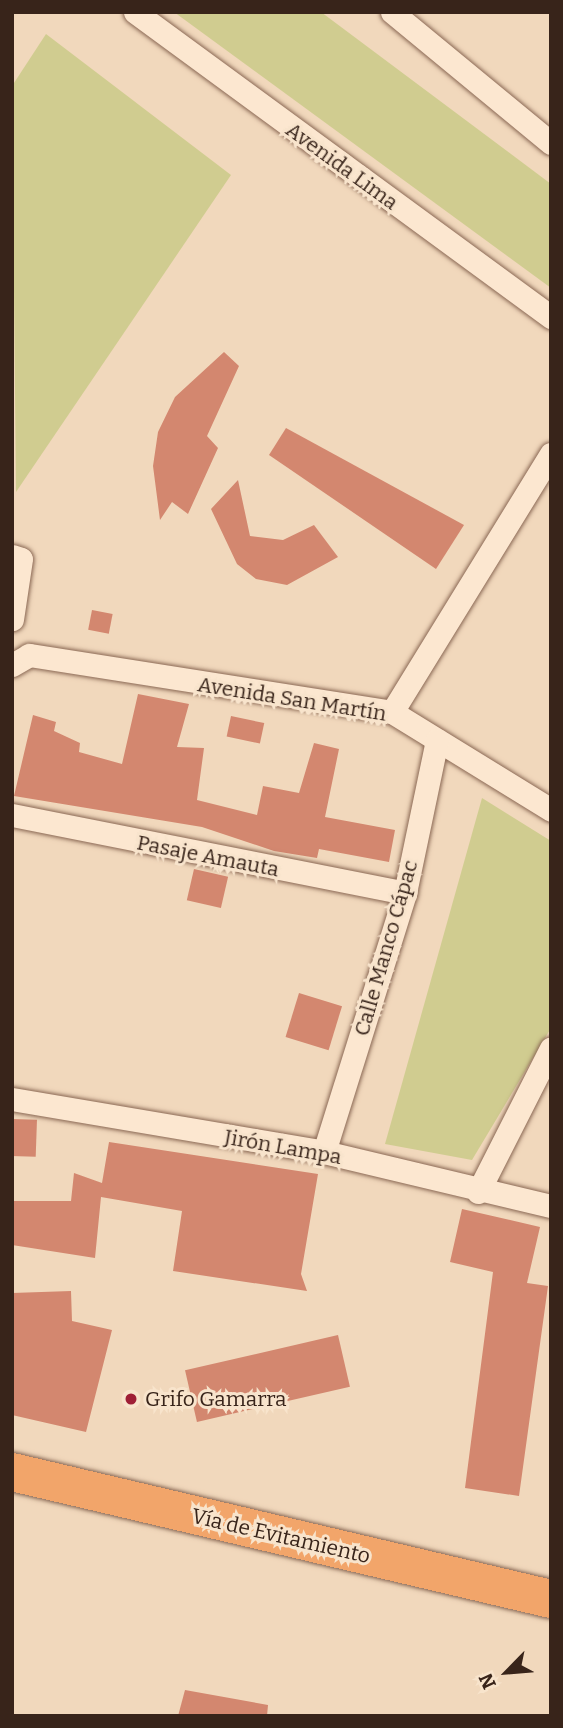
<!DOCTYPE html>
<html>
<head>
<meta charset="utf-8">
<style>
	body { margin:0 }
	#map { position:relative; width:563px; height:1728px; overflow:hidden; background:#f1d8bc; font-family:Bitter,serif }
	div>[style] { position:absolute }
	.green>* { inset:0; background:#d0cc90 }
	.building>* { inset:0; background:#d3876f; transform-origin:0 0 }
	.roads { filter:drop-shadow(0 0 2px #8a6854) drop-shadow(0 0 2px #8a6854) }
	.minor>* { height:23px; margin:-11.5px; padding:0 11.5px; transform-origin:11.5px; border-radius:11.5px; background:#fce7d0 }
	.trunk>* { height:38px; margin:-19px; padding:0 19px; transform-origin:19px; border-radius:19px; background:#f2a56a }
	.dots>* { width:19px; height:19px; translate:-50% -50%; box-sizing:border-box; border:4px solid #f8e4cc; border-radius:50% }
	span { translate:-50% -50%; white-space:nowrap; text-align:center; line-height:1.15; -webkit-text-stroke:6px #f8e4cc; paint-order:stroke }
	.street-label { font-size:21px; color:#38241a }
	.poi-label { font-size:21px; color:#38241a }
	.left { translate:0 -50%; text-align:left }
	.frame { position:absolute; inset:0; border:14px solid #38241a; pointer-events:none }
	.north { position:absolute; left:472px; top:1637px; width:70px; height:70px; -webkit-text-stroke:5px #f8e4cc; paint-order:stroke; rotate:245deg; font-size:19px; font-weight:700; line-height:28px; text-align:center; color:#38241a }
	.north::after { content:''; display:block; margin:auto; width:24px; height:32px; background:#38241a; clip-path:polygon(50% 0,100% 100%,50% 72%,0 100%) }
</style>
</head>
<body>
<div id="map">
	<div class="green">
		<div style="clip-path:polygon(174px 12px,321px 12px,551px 184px,551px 288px)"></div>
		<div style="clip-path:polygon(46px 34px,231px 175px,16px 492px,12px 86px)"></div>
		<div style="clip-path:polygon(482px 798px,551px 841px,551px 1028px,472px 1160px,385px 1144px)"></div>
	</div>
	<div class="building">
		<div style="clip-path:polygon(224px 352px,239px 366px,207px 436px,218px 448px,188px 514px,172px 502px,160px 520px,153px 466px,158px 432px,175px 397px)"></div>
		<div style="clip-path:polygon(286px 428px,464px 525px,436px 569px,269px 455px)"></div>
		<div style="clip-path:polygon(238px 480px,250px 536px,283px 540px,314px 525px,338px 557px,287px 585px,256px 579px,237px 564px,211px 509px)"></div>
		<div style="left:92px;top:610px;width:21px;height:20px;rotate:11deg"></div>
		<div style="clip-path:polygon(138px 694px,189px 704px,177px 747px,204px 748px,197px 800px,257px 815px,263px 786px,299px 793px,314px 743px,339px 749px,325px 817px,395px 830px,389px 862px,319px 849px,317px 858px,274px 851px,202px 827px,14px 796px,33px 715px,56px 722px,54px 731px,80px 743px,79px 752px,122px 764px)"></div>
		<div style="left:231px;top:716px;width:34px;height:21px;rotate:12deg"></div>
		<div style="left:194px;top:869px;width:35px;height:32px;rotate:13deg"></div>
		<div style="left:299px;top:993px;width:45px;height:46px;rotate:17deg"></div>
		<div style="left:12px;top:1119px;width:25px;height:37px;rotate:2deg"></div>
		<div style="clip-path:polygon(109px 1142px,318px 1174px,301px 1274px,307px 1291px,173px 1271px,182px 1211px,101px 1197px,95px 1258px,12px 1245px,12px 1201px,71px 1201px,74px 1173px,102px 1183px)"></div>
		<div style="clip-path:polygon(462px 1209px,540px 1227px,527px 1283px,548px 1286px,519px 1496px,465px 1488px,493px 1272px,450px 1262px)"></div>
		<div style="clip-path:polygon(71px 1291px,72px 1321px,112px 1330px,86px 1432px,12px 1415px,12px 1293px)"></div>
		<div style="left:338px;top:1335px;width:53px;height:157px;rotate:77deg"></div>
		<div style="clip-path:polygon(185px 1690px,268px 1705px,267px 1716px,178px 1716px)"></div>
	</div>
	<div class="roads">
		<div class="minor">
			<div style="left:135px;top:12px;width:516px;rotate:36.25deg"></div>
			<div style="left:392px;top:12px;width:206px;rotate:39.5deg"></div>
			<div style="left:12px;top:556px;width:9px;rotate:18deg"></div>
			<div style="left:21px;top:559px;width:61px;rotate:98.5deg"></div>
			<div style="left:12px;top:665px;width:20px;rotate:-30deg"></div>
			<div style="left:29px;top:655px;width:367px;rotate:8.9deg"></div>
			<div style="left:392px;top:712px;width:187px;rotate:31.6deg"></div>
			<div style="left:392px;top:712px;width:303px;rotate:-58.4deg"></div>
			<div style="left:12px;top:815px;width:401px;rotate:11.2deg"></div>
			<div style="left:12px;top:1099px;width:316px;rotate:9.6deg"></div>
			<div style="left:324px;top:1152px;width:233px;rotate:13.4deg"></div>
			<div style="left:324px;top:1152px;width:271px;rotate:-72.6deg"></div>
			<div style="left:405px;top:893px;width:156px;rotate:-78.2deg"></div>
			<div style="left:478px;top:1192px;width:161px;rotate:-63.1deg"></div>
		</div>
		<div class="trunk">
			<div style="left:12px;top:1472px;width:554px;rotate:13.26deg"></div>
		</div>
	</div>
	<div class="dots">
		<div style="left:131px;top:1399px;background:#9f1f36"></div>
	</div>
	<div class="street-label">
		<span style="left:342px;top:166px;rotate:36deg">Avenida Lima</span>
		<span style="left:292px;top:699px;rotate:9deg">Avenida San Martín</span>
		<span style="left:208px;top:856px;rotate:11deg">Pasaje Amauta</span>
		<span style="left:386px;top:948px;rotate:-74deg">Calle Manco Cápac</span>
		<span style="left:283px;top:1147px;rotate:10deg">Jirón Lampa</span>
		<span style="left:281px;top:1536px;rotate:13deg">Vía de Evitamiento</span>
	</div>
	<div class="poi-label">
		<span class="left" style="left:145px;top:1399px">Grifo Gamarra</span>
	</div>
	<div class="frame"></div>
	<div class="north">N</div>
</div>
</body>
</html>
